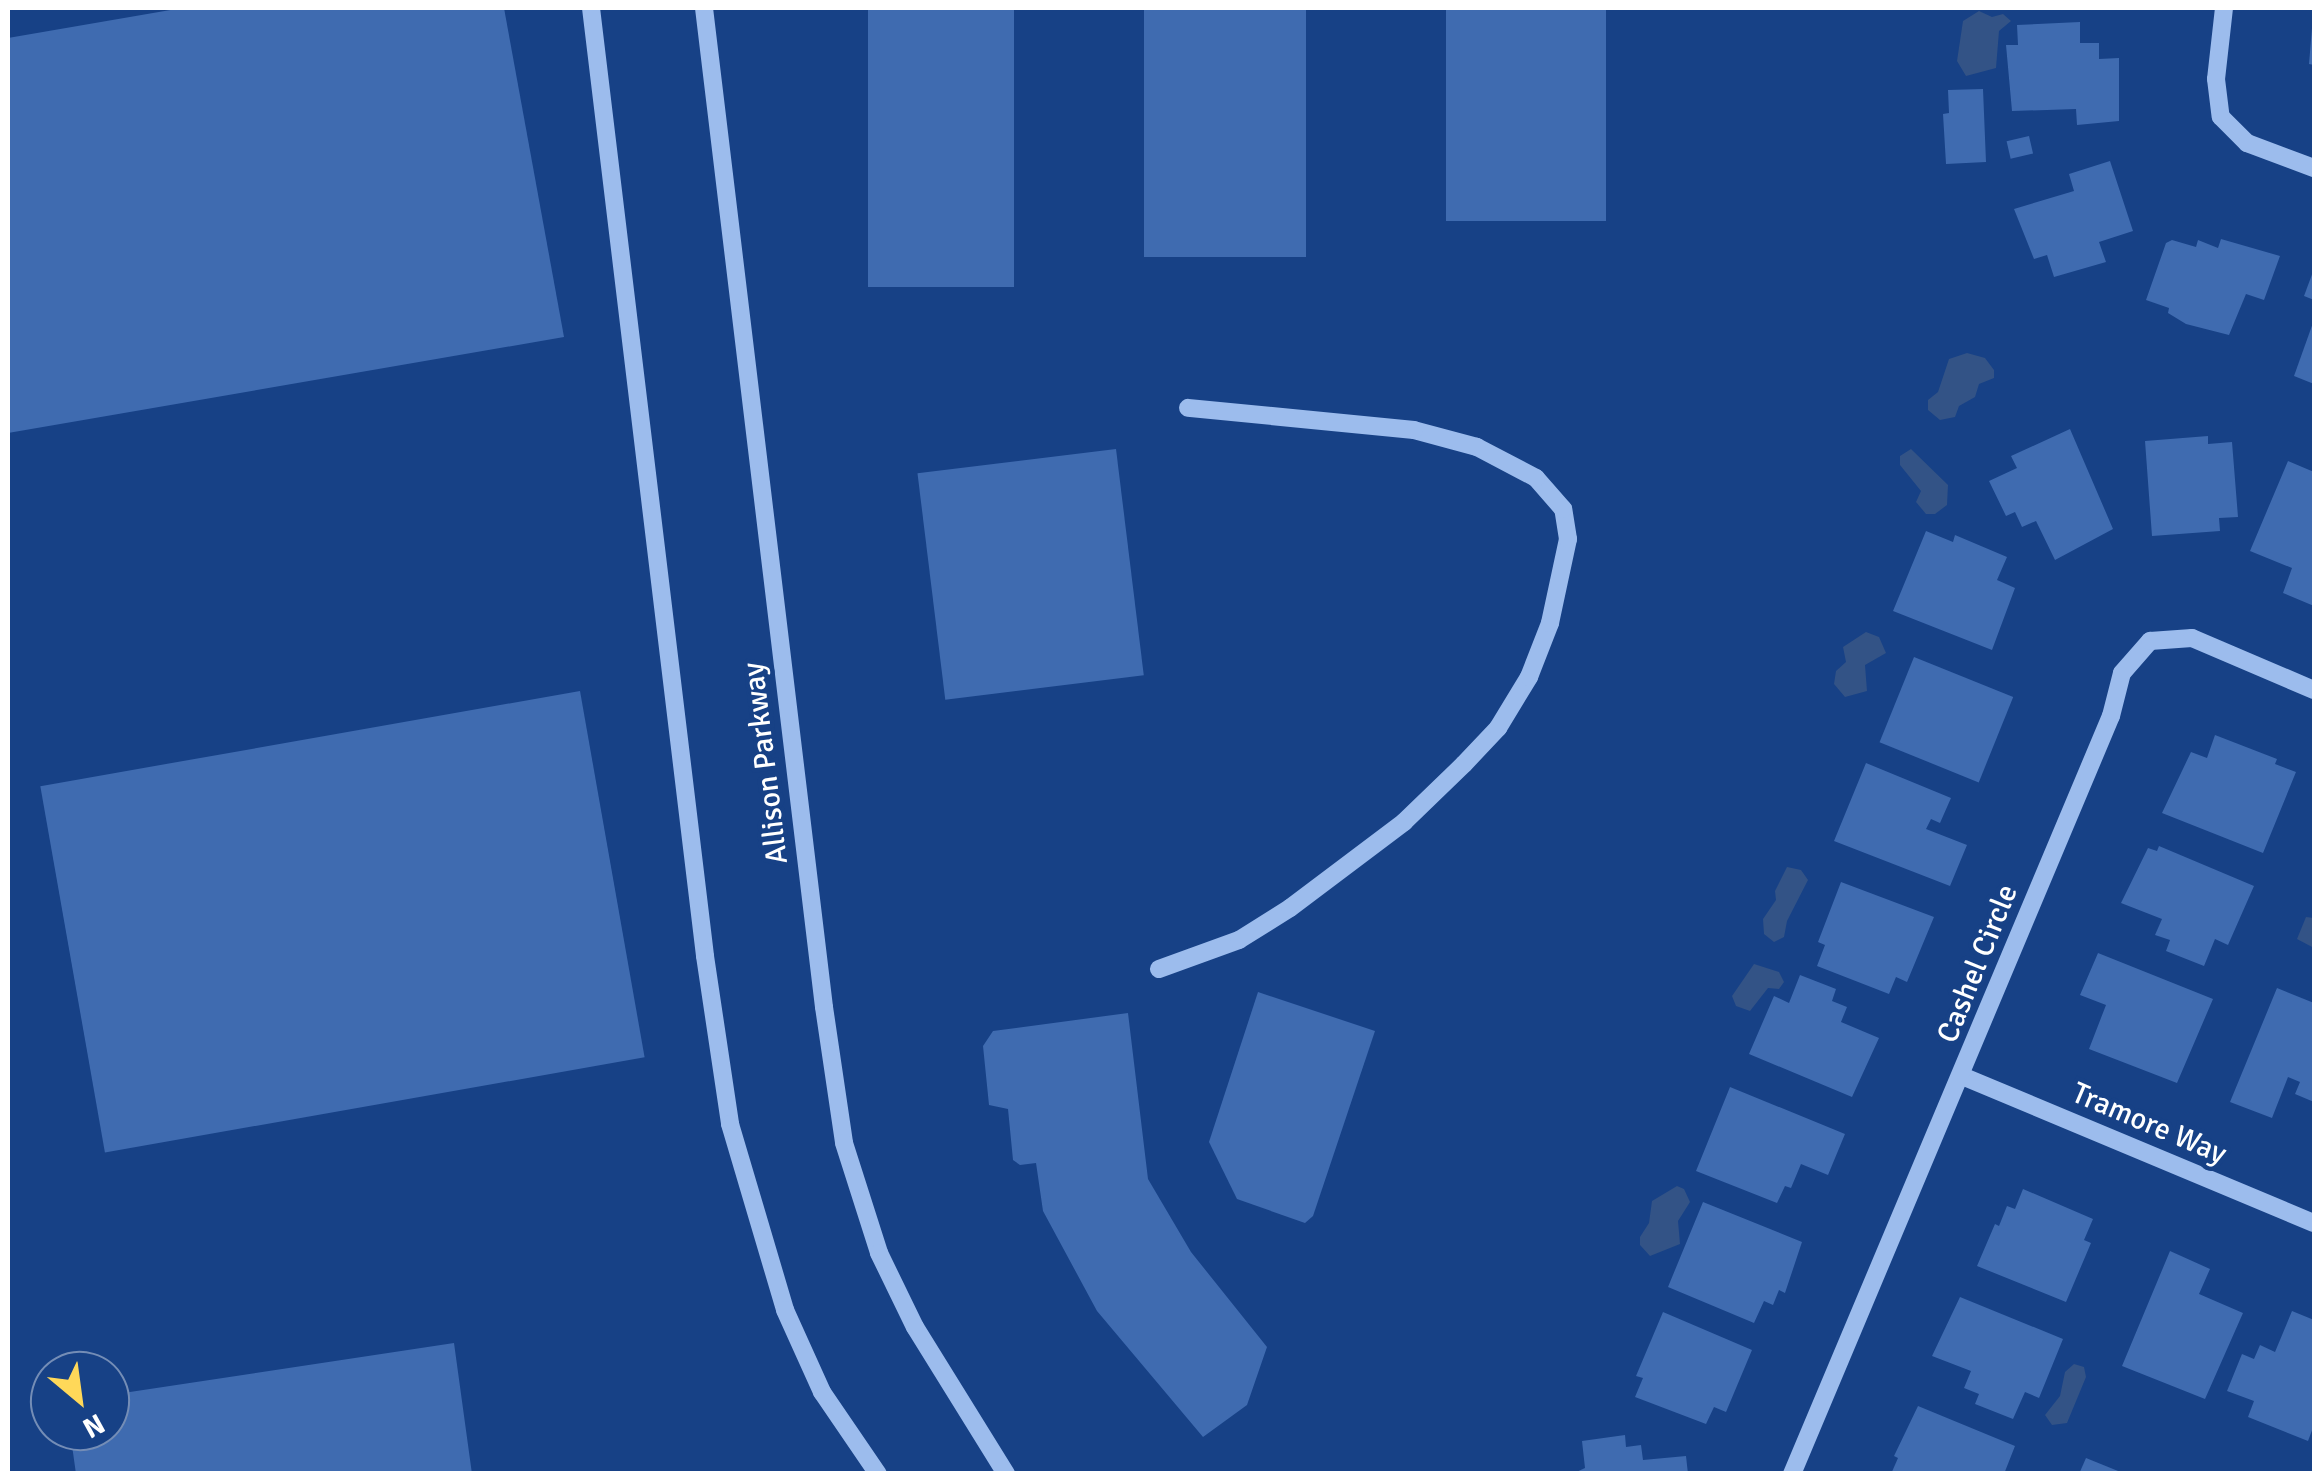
<!DOCTYPE html>
<html>
<head>
<meta charset="utf-8">
<style>
	body { margin:0 }
	#map { position:relative; width:2322px; height:1481px; overflow:hidden; background:#174186; font-family:Signika,sans-serif }
	div>[style] { position:absolute }
	.water>* { inset:0; background:#335386 }
	.building>* { inset:0; background:#3f6bb0; transform-origin:0 0 }
	.minor>* { height:18px; margin:-9px; padding:0 9px; transform-origin:9px; border-radius:9px; background:#9cbced }
	span { translate:-50% -50%; white-space:nowrap; text-align:center; line-height:1.15; -webkit-text-stroke:9px #174186; paint-order:stroke }
	.street-label { font-size:30px; color:#fff }
	.frame { position:absolute; inset:0; border:10px solid #fff; pointer-events:none }
	.north { position:absolute; left:30px; top:1351px; width:100px; height:100px; box-sizing:border-box; background:#174186; border:2px solid #748db6; border-radius:50%; rotate:151deg; font-size:28px; font-weight:700; line-height:40px; text-align:center; color:#fff }
	.north::after { content:''; display:block; margin:auto; width:35px; height:45px; background:#ffd859; clip-path:polygon(50% 0,100% 100%,50% 72%,0 100%) }
</style>
</head>
<body>
<div id="map">
	<div class="water">
		<div style="clip-path:polygon(1979px 11px,1992px 17px,2003px 14px,2011px 21px,1999px 31px,1996px 68px,1966px 76px,1957px 61px,1963px 21px)"></div>
		<div style="clip-path:polygon(1967px 353px,1985px 358px,1994px 370px,1994px 378px,1979px 384px,1975px 397px,1959px 406px,1955px 417px,1940px 420px,1928px 410px,1928px 400px,1938px 392px,1949px 359px)"></div>
		<div style="clip-path:polygon(1911px 449px,1948px 485px,1947px 505px,1935px 514px,1926px 514px,1916px 502px,1921px 491px,1900px 465px,1900px 456px)"></div>
		<div style="clip-path:polygon(1866px 632px,1879px 637px,1886px 653px,1865px 665px,1867px 691px,1845px 697px,1834px 684px,1836px 671px,1846px 662px,1843px 647px)"></div>
		<div style="clip-path:polygon(1787px 867px,1801px 870px,1808px 880px,1787px 921px,1784px 937px,1774px 942px,1764px 934px,1763px 919px,1776px 900px,1775px 891px)"></div>
		<div style="clip-path:polygon(2306px 917px,2314px 918px,2314px 948px,2297px 939px)"></div>
		<div style="clip-path:polygon(1754px 964px,1779px 972px,1784px 982px,1779px 989px,1768px 988px,1750px 1011px,1736px 1006px,1732px 996px)"></div>
		<div style="clip-path:polygon(1677px 1186px,1684px 1189px,1690px 1202px,1678px 1221px,1680px 1244px,1650px 1256px,1640px 1245px,1640px 1237px,1649px 1223px,1652px 1201px)"></div>
		<div style="clip-path:polygon(2074px 1364px,2084px 1367px,2086px 1377px,2067px 1423px,2052px 1425px,2045px 1415px,2060px 1396px,2065px 1372px)"></div>
	</div>
	<div class="building">
		<div style="clip-path:polygon(182px 8px,504px 8px,564px 337px,8px 433px,8px 38px)"></div>
		<div style="left:868px;top:8px;width:146px;height:279px"></div>
		<div style="left:1144px;top:8px;width:162px;height:249px"></div>
		<div style="left:1446px;top:8px;width:160px;height:213px"></div>
		<div style="clip-path:polygon(2080px 22px,2080px 43px,2099px 43px,2099px 59px,2119px 58px,2119px 121px,2077px 125px,2076px 109px,2012px 111px,2006px 45px,2018px 45px,2017px 25px)"></div>
		<div style="clip-path:polygon(2312px 28px,2314px 28px,2314px 65px,2309px 64px)"></div>
		<div style="clip-path:polygon(1983px 89px,1986px 162px,1946px 164px,1943px 114px,1949px 113px,1948px 90px)"></div>
		<div style="left:2029px;top:136px;width:18px;height:23px;rotate:77deg"></div>
		<div style="clip-path:polygon(2110px 161px,2133px 231px,2099px 242px,2106px 262px,2054px 277px,2047px 255px,2034px 259px,2014px 209px,2074px 191px,2069px 174px)"></div>
		<div style="clip-path:polygon(2221px 239px,2280px 256px,2264px 300px,2246px 294px,2229px 335px,2186px 324px,2168px 313px,2169px 308px,2146px 300px,2166px 243px,2172px 240px,2196px 247px,2198px 240px,2218px 248px)"></div>
		<div style="clip-path:polygon(2314px 269px,2314px 300px,2304px 296px)"></div>
		<div style="clip-path:polygon(2314px 320px,2314px 384px,2294px 376px)"></div>
		<div style="clip-path:polygon(2070px 429px,2113px 529px,2055px 560px,2036px 521px,2022px 527px,2015px 512px,2006px 516px,1989px 481px,2017px 468px,2011px 456px)"></div>
		<div style="clip-path:polygon(2208px 436px,2208px 444px,2232px 442px,2238px 517px,2219px 518px,2220px 531px,2152px 536px,2145px 441px)"></div>
		<div style="left:1116px;top:449px;width:228px;height:200px;rotate:83deg"></div>
		<div style="clip-path:polygon(2288px 461px,2314px 472px,2314px 606px,2283px 593px,2292px 568px,2250px 551px)"></div>
		<div style="clip-path:polygon(1926px 531px,1953px 542px,1955px 535px,2007px 557px,1997px 580px,2015px 588px,1992px 650px,1893px 611px)"></div>
		<div style="left:1914px;top:657px;width:107px;height:92px;rotate:22deg"></div>
		<div style="left:580px;top:691px;width:372px;height:548px;rotate:80deg"></div>
		<div style="clip-path:polygon(2215px 735px,2277px 759px,2275px 764px,2296px 772px,2263px 853px,2162px 813px,2191px 752px,2207px 758px)"></div>
		<div style="clip-path:polygon(1866px 763px,1951px 798px,1940px 823px,1931px 819px,1926px 829px,1967px 845px,1950px 886px,1834px 841px)"></div>
		<div style="clip-path:polygon(2159px 846px,2254px 886px,2228px 945px,2215px 939px,2204px 966px,2166px 951px,2170px 940px,2155px 935px,2162px 919px,2121px 903px,2148px 848px,2157px 851px)"></div>
		<div style="clip-path:polygon(1841px 882px,1934px 917px,1907px 982px,1896px 977px,1889px 994px,1817px 966px,1825px 945px,1818px 942px)"></div>
		<div style="clip-path:polygon(2098px 953px,2213px 999px,2177px 1083px,2089px 1049px,2106px 1005px,2080px 995px)"></div>
		<div style="clip-path:polygon(1800px 975px,1836px 989px,1832px 1001px,1847px 1007px,1841px 1022px,1879px 1038px,1852px 1097px,1749px 1054px,1774px 996px,1789px 1003px)"></div>
		<div style="clip-path:polygon(2277px 988px,2314px 1003px,2314px 1102px,2295px 1094px,2300px 1082px,2288px 1077px,2272px 1118px,2230px 1102px)"></div>
		<div style="clip-path:polygon(1258px 992px,1375px 1031px,1313px 1216px,1305px 1223px,1237px 1199px,1209px 1142px)"></div>
		<div style="clip-path:polygon(1128px 1013px,1148px 1179px,1191px 1252px,1267px 1347px,1247px 1405px,1203px 1437px,1097px 1311px,1043px 1211px,1036px 1163px,1020px 1165px,1013px 1160px,1008px 1109px,989px 1105px,983px 1046px,993px 1031px)"></div>
		<div style="clip-path:polygon(1730px 1087px,1845px 1134px,1828px 1175px,1801px 1164px,1791px 1188px,1785px 1186px,1777px 1203px,1696px 1171px)"></div>
		<div style="clip-path:polygon(2023px 1189px,2093px 1219px,2084px 1240px,2091px 1243px,2066px 1302px,1977px 1266px,1995px 1224px,1999px 1226px,2007px 1206px,2015px 1209px)"></div>
		<div style="clip-path:polygon(1703px 1202px,1802px 1242px,1785px 1293px,1779px 1290px,1773px 1305px,1764px 1301px,1754px 1323px,1668px 1287px)"></div>
		<div style="clip-path:polygon(2170px 1251px,2210px 1269px,2199px 1294px,2243px 1313px,2205px 1399px,2122px 1366px)"></div>
		<div style="clip-path:polygon(1960px 1297px,2063px 1339px,2039px 1398px,2025px 1392px,2013px 1419px,1975px 1404px,1979px 1394px,1964px 1388px,1971px 1371px,1932px 1356px)"></div>
		<div style="clip-path:polygon(2292px 1311px,2314px 1320px,2314px 1425px,2308px 1441px,2248px 1417px,2254px 1401px,2227px 1391px,2242px 1354px,2254px 1359px,2260px 1345px,2275px 1352px)"></div>
		<div style="clip-path:polygon(1663px 1312px,1752px 1350px,1726px 1412px,1714px 1407px,1706px 1424px,1635px 1397px,1643px 1378px,1636px 1376px)"></div>
		<div style="clip-path:polygon(454px 1343px,472px 1474px,76px 1474px,70px 1431px,110px 1431px,110px 1395px)"></div>
		<div style="clip-path:polygon(1918px 1406px,2015px 1446px,2004px 1474px,1891px 1474px,1898px 1458px,1894px 1456px)"></div>
		<div style="clip-path:polygon(1625px 1435px,1626px 1447px,1641px 1445px,1643px 1460px,1686px 1456px,1688px 1474px,1572px 1474px,1585px 1468px,1582px 1441px)"></div>
		<div style="clip-path:polygon(2086px 1458px,2123px 1473px,2123px 1474px,2079px 1474px)"></div>
	</div>
	<div class="minor">
		<div style="left:591px;top:8px;width:955px;rotate:83.14deg"></div>
		<div style="left:705px;top:956px;width:170px;rotate:81.5deg"></div>
		<div style="left:730px;top:1124px;width:194px;rotate:73.5deg"></div>
		<div style="left:785px;top:1310px;width:90px;rotate:65.7deg"></div>
		<div style="left:822px;top:1392px;width:99px;rotate:55.7deg"></div>
		<div style="left:704px;top:8px;width:1006px;rotate:83.15deg"></div>
		<div style="left:824px;top:1007px;width:137px;rotate:81.6deg"></div>
		<div style="left:844px;top:1143px;width:115px;rotate:72.3deg"></div>
		<div style="left:879px;top:1253px;width:82px;rotate:64.1deg"></div>
		<div style="left:915px;top:1327px;width:173px;rotate:58.2deg"></div>
		<div style="left:2224px;top:8px;width:71px;rotate:96.4deg"></div>
		<div style="left:2216px;top:79px;width:38px;rotate:83deg"></div>
		<div style="left:2221px;top:117px;width:37px;rotate:45deg"></div>
		<div style="left:2247px;top:143px;width:72px;rotate:20.5deg"></div>
		<div style="left:1159px;top:969px;width:85px;rotate:-19.9deg"></div>
		<div style="left:1239px;top:940px;width:60px;rotate:-32.1deg"></div>
		<div style="left:1290px;top:908px;width:143px;rotate:-37deg"></div>
		<div style="left:1404px;top:822px;width:83px;rotate:-44deg"></div>
		<div style="left:1464px;top:764px;width:50px;rotate:-46.6deg"></div>
		<div style="left:1498px;top:728px;width:60px;rotate:-58.7deg"></div>
		<div style="left:1529px;top:677px;width:58px;rotate:-68.7deg"></div>
		<div style="left:1550px;top:623px;width:86px;rotate:-77.9deg"></div>
		<div style="left:1568px;top:539px;width:30px;rotate:-99deg"></div>
		<div style="left:1563px;top:509px;width:41px;rotate:-131.1deg"></div>
		<div style="left:1536px;top:478px;width:67px;rotate:-152.3deg"></div>
		<div style="left:1477px;top:447px;width:65px;rotate:-164.9deg"></div>
		<div style="left:1414px;top:430px;width:227px;rotate:-174.4deg"></div>
		<div style="left:1962px;top:1076px;width:381px;rotate:22.7deg"></div>
		<div style="left:1792px;top:1474px;width:822px;rotate:-67.18deg"></div>
		<div style="left:2111px;top:716px;width:44px;rotate:-75.7deg"></div>
		<div style="left:2122px;top:673px;width:43px;rotate:-48.8deg"></div>
		<div style="left:2150px;top:641px;width:42px;rotate:-4.1deg"></div>
		<div style="left:2192px;top:638px;width:133px;rotate:23.1deg"></div>
	</div>
	<div class="street-label">
		<span style="left:766px;top:763px;rotate:-97deg">Allison Parkway</span>
		<span style="left:1978px;top:964px;rotate:-68deg">Cashel Circle</span>
		<span style="left:2149px;top:1124px;rotate:23deg">Tramore Way</span>
	</div>
	<div class="frame"></div>
	<div class="north">N</div>
</div>
</body>
</html>
